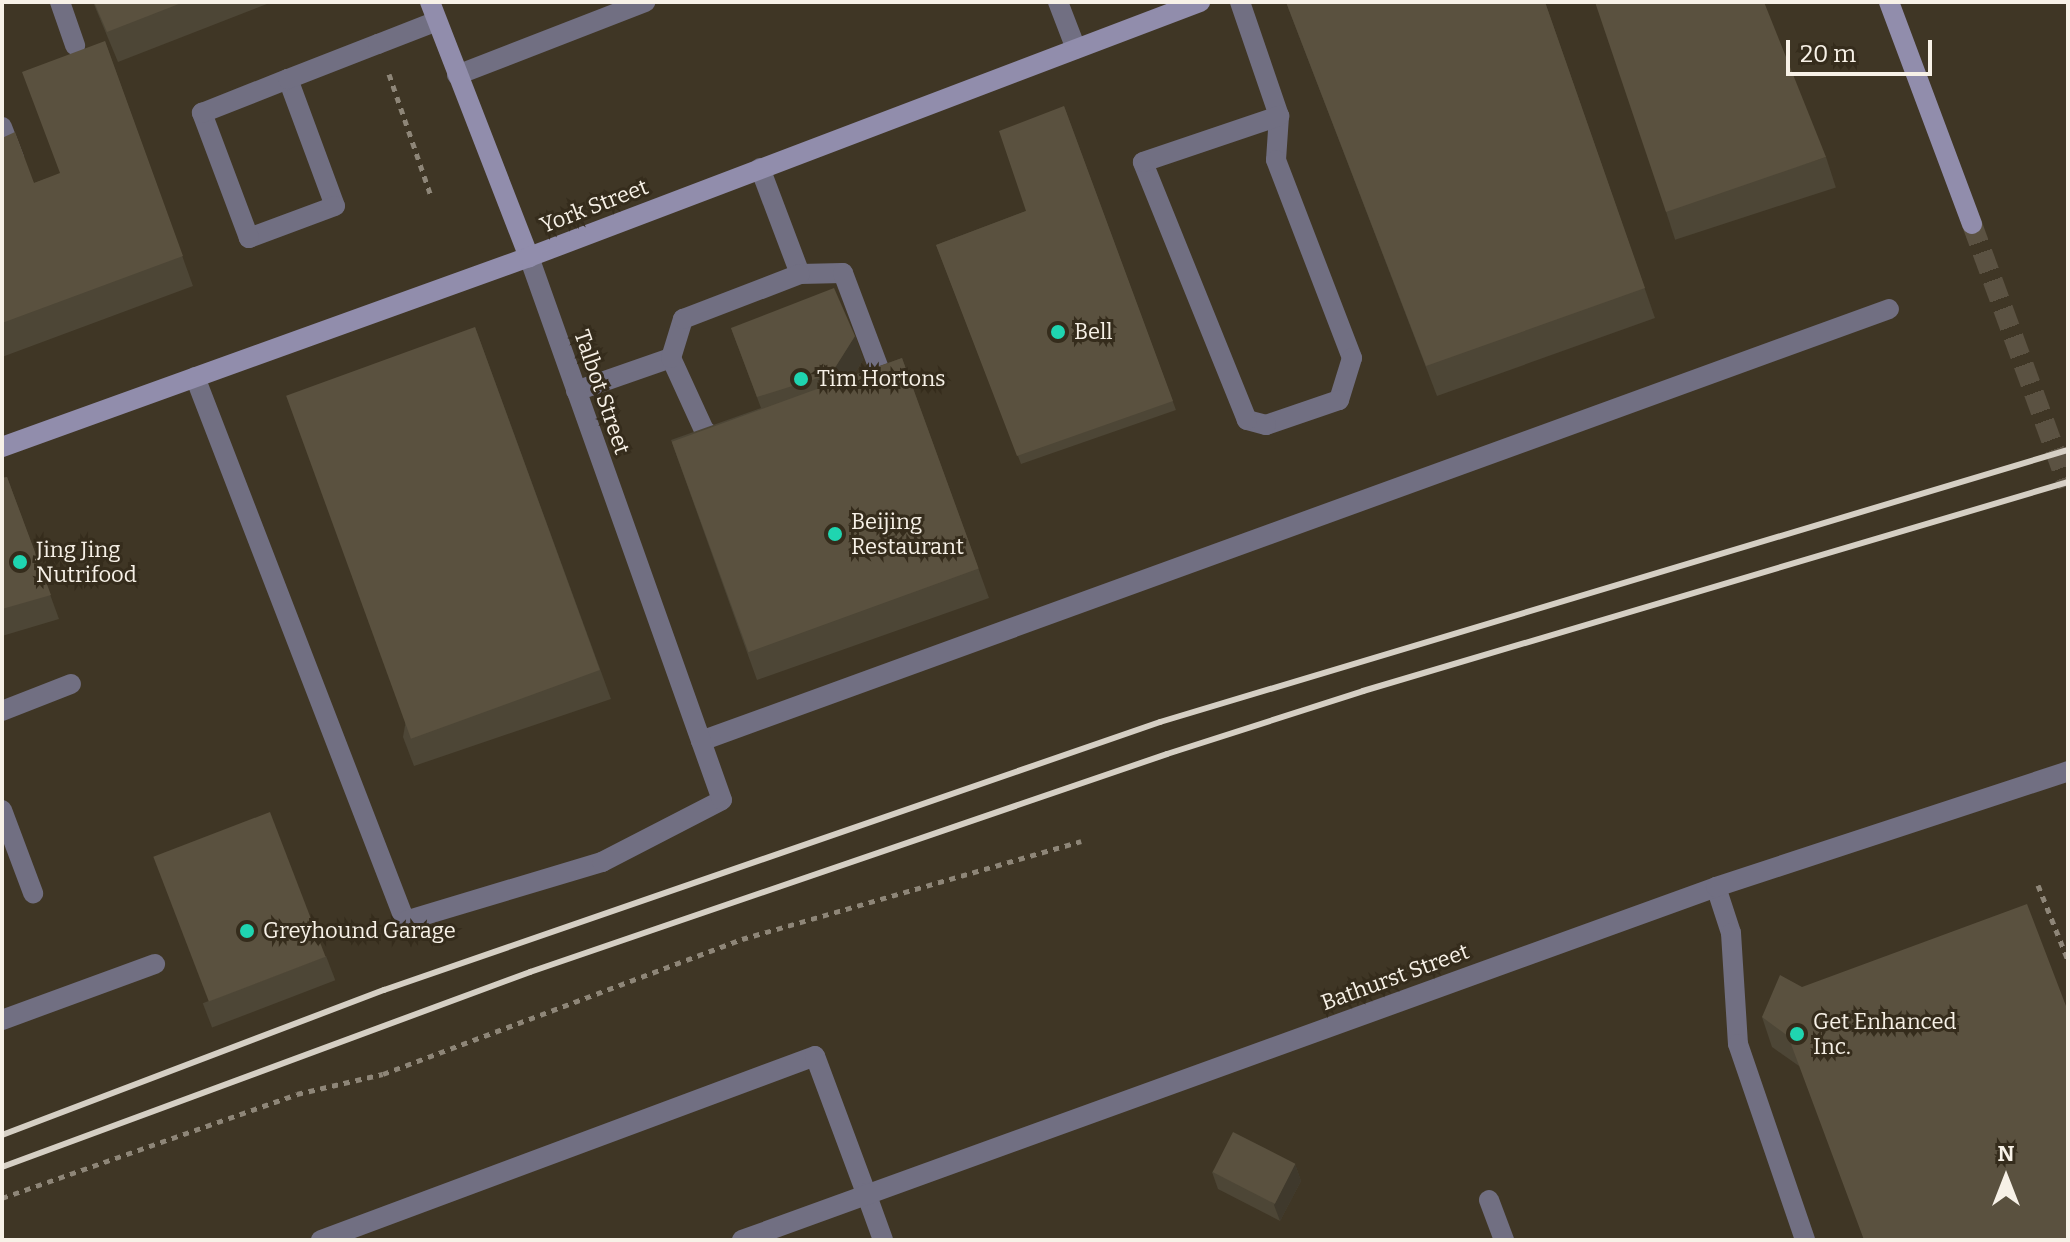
<!DOCTYPE html>
<html>
<head>
<meta charset="utf-8">
<style>
	body { margin:0 }
	#map { position:relative; width:2070px; height:1242px; overflow:hidden; background:#3f3625; font-family:Bitter,serif }
	div>[style] { position:absolute }
	.secondary-tunnel>* { height:20px; margin-top:-10px; transform-origin:0; background:repeating-linear-gradient(90deg,#5b5242 0 20px,transparent 0 30px) }
	.path>* { height:5px; margin-top:-2.5px; transform-origin:0; background:repeating-linear-gradient(90deg,#8e8678 0 6px,transparent 0 12px) }
	.lane>* { height:20px; margin:-10px; padding:0 10px; transform-origin:10px; border-radius:10px; background:#716f82 }
	.street>* { height:20px; margin:-10px; padding:0 10px; transform-origin:10px; border-radius:10px; background:#716f82 }
	.secondary>* { height:20px; margin:-10px; padding:0 10px; transform-origin:10px; border-radius:10px; background:#918dac }
	.rail>* { height:6px; margin:-3px; padding:0 3px; transform-origin:3px; border-radius:3px; background:#d5cfc4 }
	.wall>* { inset:0; background:#4d4636; transform-origin:0 0 }
	.shaded-wall>* { inset:0; background:#3f392c }
	.building>* { inset:0; background:#5a513f; transform-origin:0 0 }
	.dots>* { width:22px; height:22px; translate:-50% -50%; box-sizing:border-box; border:4px solid #352c1c; border-radius:50% }
	span { translate:-50% -50%; white-space:nowrap; text-align:center; line-height:1.15; -webkit-text-stroke:6px #352c1c; paint-order:stroke }
	.street-label { font-size:22px; color:#f7f1e7 }
	.poi-label { font-size:22px; color:#f7f1e7 }
	.left { translate:0 -50%; text-align:left }
	.frame { position:absolute; inset:0; border:4px solid #f7f1e7; pointer-events:none }
	.north { position:absolute; left:1966px; top:1138px; width:80px; height:80px; -webkit-text-stroke:6px #352c1c; paint-order:stroke; rotate:0deg; font-size:22px; font-weight:700; line-height:32px; text-align:center; color:#f7f1e7 }
	.north::after { content:''; display:block; margin:auto; width:28px; height:36px; background:#f7f1e7; clip-path:polygon(50% 0,100% 100%,50% 72%,0 100%) }
	.scale { position:absolute; left:1786px; top:40px; width:146px; height:36px; box-sizing:border-box; border:4px solid #f7f1e7; border-top:0; padding-left:10px; font-size:24px; line-height:28px; white-space:nowrap; color:#f7f1e7; -webkit-text-stroke:6px #352c1c; paint-order:stroke }
</style>
</head>
<body>
<div id="map">
	<div class="secondary-tunnel">
		<div style="left:1972px;top:224px;width:279px;rotate:69.9deg"></div>
	</div>
	<div class="path">
		<div style="left:389px;top:74px;width:129px;rotate:71deg"></div>
		<div style="left:2038px;top:885px;width:81px;rotate:68.2deg"></div>
		<div style="left:2px;top:1198px;width:313px;rotate:-19.4deg"></div>
		<div style="left:297px;top:1094px;width:88px;rotate:-13.1deg"></div>
		<div style="left:383px;top:1074px;width:384px;rotate:-20.6deg"></div>
		<div style="left:742px;top:939px;width:353px;rotate:-16.1deg"></div>
	</div>
	<div class="lane">
		<div style="left:60px;top:2px;width:46px;rotate:70.8deg"></div>
		<div style="left:1058px;top:2px;width:50px;rotate:69deg"></div>
		<div style="left:1240px;top:2px;width:120px;rotate:71.1deg"></div>
		<div style="left:1279px;top:116px;width:44px;rotate:93.9deg"></div>
		<div style="left:1276px;top:160px;width:212px;rotate:69deg"></div>
		<div style="left:1352px;top:358px;width:44px;rotate:107.2deg"></div>
		<div style="left:1339px;top:400px;width:77px;rotate:161.1deg"></div>
		<div style="left:1266px;top:425px;width:20px;rotate:-165deg"></div>
		<div style="left:1247px;top:420px;width:278px;rotate:-112deg"></div>
		<div style="left:1143px;top:162px;width:144px;rotate:-18.7deg"></div>
		<div style="left:457px;top:75px;width:202px;rotate:-21.2deg"></div>
		<div style="left:288px;top:79px;width:135px;rotate:69.7deg"></div>
		<div style="left:335px;top:206px;width:92px;rotate:159.6deg"></div>
		<div style="left:249px;top:238px;width:134px;rotate:-110.6deg"></div>
		<div style="left:202px;top:113px;width:92px;rotate:-21.6deg"></div>
		<div style="left:288px;top:79px;width:97px;rotate:-21.3deg"></div>
		<div style="left:378px;top:44px;width:63px;rotate:-21.3deg"></div>
		<div style="left:2px;top:127px;width:33px;rotate:69deg"></div>
		<div style="left:760px;top:168px;width:113px;rotate:69.3deg"></div>
		<div style="left:800px;top:274px;width:43px;rotate:-1.3deg"></div>
		<div style="left:843px;top:273px;width:108px;rotate:69.4deg"></div>
		<div style="left:881px;top:374px;width:19px;rotate:118deg"></div>
		<div style="left:195px;top:377px;width:583px;rotate:68.89deg"></div>
		<div style="left:405px;top:921px;width:206px;rotate:-16.7deg"></div>
		<div style="left:602px;top:862px;width:135px;rotate:-27.3deg"></div>
		<div style="left:576px;top:391px;width:101px;rotate:-19.2deg"></div>
		<div style="left:723px;top:445px;width:24px;rotate:-142deg"></div>
		<div style="left:704px;top:430px;width:79px;rotate:-114.6deg"></div>
		<div style="left:671px;top:358px;width:41px;rotate:-72.9deg"></div>
		<div style="left:683px;top:319px;width:125px;rotate:-21deg"></div>
		<div style="left:2px;top:711px;width:74px;rotate:-21.4deg"></div>
		<div style="left:701px;top:741px;width:1264px;rotate:-19.98deg"></div>
		<div style="left:2px;top:810px;width:89px;rotate:69.5deg"></div>
		<div style="left:1716px;top:887px;width:48px;rotate:71.9deg"></div>
		<div style="left:1731px;top:933px;width:111px;rotate:86.4deg"></div>
		<div style="left:1738px;top:1044px;width:207px;rotate:71.1deg"></div>
		<div style="left:2px;top:1020px;width:163px;rotate:-20.1deg"></div>
		<div style="left:1489px;top:1200px;width:43px;rotate:69.4deg"></div>
		<div style="left:321px;top:1240px;width:527px;rotate:-20.43deg"></div>
		<div style="left:815px;top:1056px;width:146px;rotate:69.6deg"></div>
	</div>
	<div class="street">
		<div style="left:529px;top:257px;width:576px;rotate:70.43deg"></div>
		<div style="left:866px;top:1193px;width:50px;rotate:70.1deg"></div>
		<div style="left:742px;top:1240px;width:1036px;rotate:-19.92deg"></div>
		<div style="left:1716px;top:887px;width:371px;rotate:-18.2deg"></div>
	</div>
	<div class="secondary">
		<div style="left:430px;top:2px;width:274px;rotate:68.8deg"></div>
		<div style="left:1889px;top:2px;width:237px;rotate:69.5deg"></div>
		<div style="left:2px;top:447px;width:560px;rotate:-19.83deg"></div>
		<div style="left:529px;top:257px;width:718px;rotate:-20.81deg"></div>
	</div>
	<div class="rail">
		<div style="left:2px;top:1135px;width:409px;rotate:-20.8deg"></div>
		<div style="left:384px;top:990px;width:821px;rotate:-19.05deg"></div>
		<div style="left:1160px;top:722px;width:948px;rotate:-16.68deg"></div>
		<div style="left:2px;top:1167px;width:563px;rotate:-20.27deg"></div>
		<div style="left:530px;top:972px;width:673px;rotate:-18.89deg"></div>
		<div style="left:1167px;top:754px;width:206px;rotate:-17.8deg"></div>
		<div style="left:1363px;top:691px;width:735px;rotate:-16.51deg"></div>
	</div>
	<div class="wall">
		<div style="clip-path:polygon(93px 2px,272px 2px,118px 62px)"></div>
		<div style="clip-path:polygon(1286px 2px,1545px 2px,1655px 318px,1437px 396px)"></div>
		<div style="clip-path:polygon(105px 41px,193px 286px,2px 357px,2px 138px,34px 183px,60px 174px)"></div>
		<div style="clip-path:polygon(1064px 106px,1176px 410px,1021px 464px,936px 245px,1026px 211px)"></div>
		<div style="left:1826px;top:157px;width:32px;height:169px;rotate:72deg"></div>
		<div style="clip-path:polygon(475px 327px,611px 699px,414px 766px,403px 737px)"></div>
		<div style="clip-path:polygon(731px 328px,855px 336px,863px 360px,854px 375px,902px 358px,989px 598px,757px 680px,671px 440px,761px 408px)"></div>
		<div style="clip-path:polygon(7px 477px,59px 619px,2px 636px,2px 478px)"></div>
		<div style="left:326px;top:956px;width:26px;height:132px;rotate:69deg"></div>
		<div style="clip-path:polygon(1802px 987px,2066px 1006px,1799px 1066px,1772px 1047px,1762px 1017px)"></div>
		<div style="clip-path:polygon(1295px 1164px,1301px 1181px,1280px 1221px,1218px 1189px,1212px 1172px)"></div>
	</div>
	<div class="shaded-wall">
		<div style="clip-path:polygon(855px 336px,863px 360px,840px 398px,831px 374px)"></div>
		<div style="clip-path:polygon(1295px 1164px,1301px 1181px,1280px 1221px,1274px 1205px)"></div>
	</div>
	<div class="building">
		<div style="clip-path:polygon(94px 2px,184px 2px,107px 32px)"></div>
		<div style="clip-path:polygon(1286px 2px,1545px 2px,1645px 288px,1426px 366px)"></div>
		<div style="clip-path:polygon(1595px 2px,1764px 2px,1826px 157px,1666px 212px)"></div>
		<div style="clip-path:polygon(105px 41px,183px 256px,2px 323px,2px 138px,15px 132px,34px 183px,60px 173px,22px 72px)"></div>
		<div style="clip-path:polygon(1064px 106px,1173px 401px,1017px 456px,936px 245px,1026px 211px,999px 131px)"></div>
		<div style="clip-path:polygon(834px 288px,855px 336px,831px 374px,757px 397px,731px 328px)"></div>
		<div style="left:475px;top:327px;width:365px;height:201px;rotate:70deg"></div>
		<div style="left:902px;top:358px;width:224px;height:245px;rotate:70deg"></div>
		<div style="clip-path:polygon(7px 477px,51px 595px,2px 609px,2px 478px)"></div>
		<div style="left:270px;top:812px;width:155px;height:125px;rotate:69deg"></div>
		<div style="clip-path:polygon(2027px 904px,2066px 1006px,2068px 1005px,2068px 1240px,1864px 1240px,1788px 1036px,1762px 1017px,1780px 975px,1802px 987px)"></div>
		<div style="left:1233px;top:1132px;width:70px;height:45px;rotate:27deg"></div>
	</div>
	<div class="dots">
		<div style="left:1058px;top:332px;background:#1fd5b0"></div>
		<div style="left:801px;top:379px;background:#1fd5b0"></div>
		<div style="left:835px;top:534px;background:#1fd5b0"></div>
		<div style="left:20px;top:562px;background:#1fd5b0"></div>
		<div style="left:247px;top:931px;background:#1fd5b0"></div>
		<div style="left:1797px;top:1034px;background:#1fd5b0"></div>
	</div>
	<div class="street-label">
		<span style="left:594px;top:206px;rotate:-21deg">York Street</span>
		<span style="left:602px;top:392px;rotate:71deg">Talbot Street</span>
		<span style="left:1395px;top:977px;rotate:-20deg">Bathurst Street</span>
	</div>
	<div class="poi-label">
		<span class="left" style="left:1074px;top:332px">Bell</span>
		<span class="left" style="left:817px;top:379px">Tim Hortons</span>
		<span class="left" style="left:851px;top:534px">Beijing<br>Restaurant</span>
		<span class="left" style="left:36px;top:562px">Jing Jing<br>Nutrifood</span>
		<span class="left" style="left:263px;top:931px">Greyhound Garage</span>
		<span class="left" style="left:1813px;top:1034px">Get Enhanced<br>Inc.</span>
	</div>
	<div class="frame"></div>
	<div class="north">N</div>
	<div class="scale">20 m</div>
</div>
</body>
</html>
